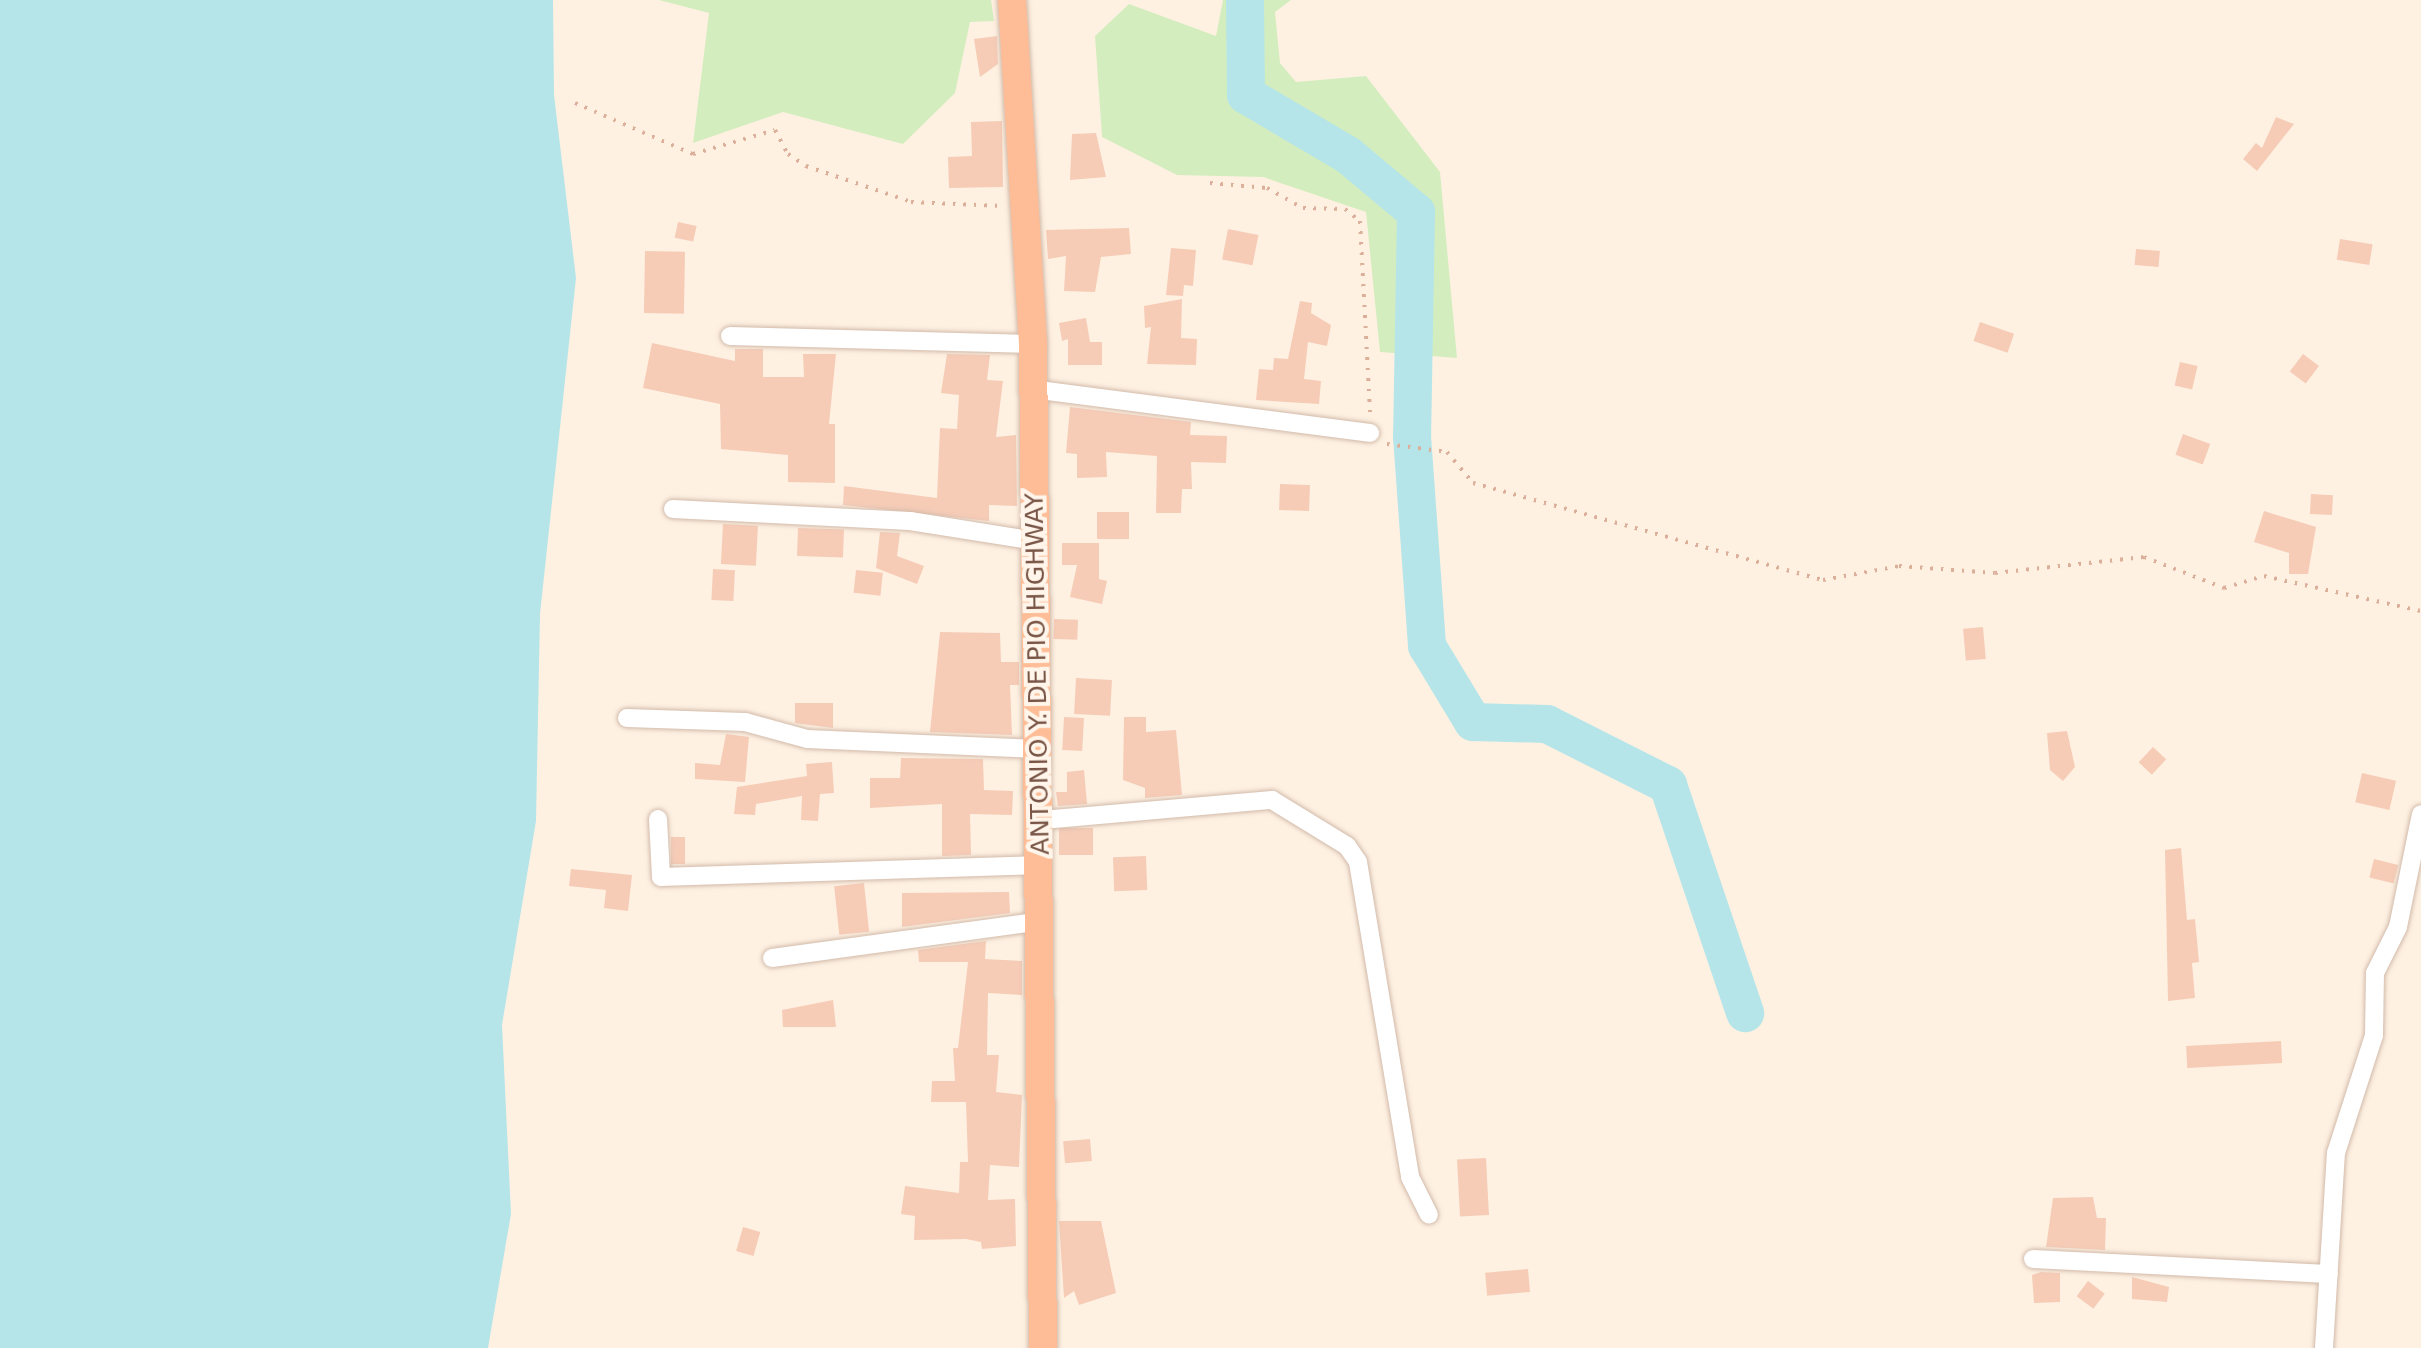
<!DOCTYPE html>
<html>
<head>
<meta charset="utf-8">
<style>
	body { margin:0 }
	#map { position:relative; width:2421px; height:1348px; overflow:hidden; background:#fef1e2; font-family:"DejaVu Sans",sans-serif }
	div>[style] { position:absolute }
	.green>* { inset:0; background:#d4edbf }
	.water>* { inset:0; background:#b5e5e9 }
	.river>* { height:38px; margin:-19px; padding:0 19px; transform-origin:19px; border-radius:19px; background:#b5e5e9 }
	.building>* { inset:0; background:#f6ccb7; transform-origin:0 0 }
	.path>* { height:4px; margin-top:-2px; transform-origin:0; background:repeating-linear-gradient(90deg,#dbaf9a 0 2.5px,transparent 0 10.5px) }
	.roads { filter:drop-shadow(0 0 2px #d2baaa) drop-shadow(0 0 2px #d2baaa) }
	.minor>* { height:18px; margin:-9px; padding:0 9px; transform-origin:9px; border-radius:9px; background:#fff }
	.trunk>* { height:28px; margin:-14px; padding:0 14px; transform-origin:14px; border-radius:14px; background:#febd96 }
	span { translate:-50% -50%; white-space:nowrap; text-align:center; line-height:1.15; -webkit-text-stroke:8px #fff5ea; paint-order:stroke }
	.street-label { font-size:25px; color:#785546 }
</style>
</head>
<body>
<div id="map">
	<div class="green">
		<div style="clip-path:polygon(659px 0,991px 0,994px 21px,970px 22px,955px 93px,903px 144px,783px 112px,693px 143px,709px 13px)"></div>
		<div style="clip-path:polygon(1223px 0,1291px 0,1275px 12px,1280px 63px,1296px 82px,1366px 76px,1440px 172px,1457px 358px,1380px 352px,1366px 212px,1263px 177px,1177px 175px,1102px 137px,1095px 36px,1129px 4px,1216px 36px)"></div>
	</div>
	<div class="water">
		<div style="clip-path:polygon(0 0,553px 0,554px 95px,576px 278px,540px 614px,536px 821px,502px 1025px,511px 1214px,488px 1348px,0 1348px)"></div>
	</div>
	<div class="river">
		<div style="left:1245px;top:0;width:95px;rotate:89.4deg"></div>
		<div style="left:1246px;top:95px;width:118px;rotate:30.5deg"></div>
		<div style="left:1348px;top:155px;width:89px;rotate:40deg"></div>
		<div style="left:1416px;top:212px;width:224px;rotate:91deg"></div>
		<div style="left:1412px;top:436px;width:211px;rotate:85.9deg"></div>
		<div style="left:1427px;top:646px;width:89px;rotate:58.8deg"></div>
		<div style="left:1473px;top:722px;width:74px;rotate:1.5deg"></div>
		<div style="left:1547px;top:724px;width:136px;rotate:26.8deg"></div>
		<div style="left:1668px;top:785px;width:241px;rotate:71.3deg"></div>
	</div>
	<div class="building">
		<div style="clip-path:polygon(997px 36px,998px 64px,980px 77px,974px 39px)"></div>
		<div style="clip-path:polygon(2276px 117px,2294px 124px,2257px 171px,2243px 159px,2256px 143px,2262px 148px)"></div>
		<div style="clip-path:polygon(1002px 121px,1003px 187px,949px 188px,948px 157px,972px 156px,971px 122px)"></div>
		<div style="clip-path:polygon(1096px 133px,1106px 177px,1070px 180px,1072px 134px)"></div>
		<div style="left:678px;top:222px;width:19px;height:16px;rotate:12deg"></div>
		<div style="clip-path:polygon(1129px 228px,1131px 254px,1101px 257px,1095px 292px,1064px 291px,1066px 256px,1048px 259px,1046px 230px)"></div>
		<div style="left:1228px;top:229px;width:31px;height:31px;rotate:11deg"></div>
		<div style="left:2340px;top:239px;width:33px;height:21px;rotate:9deg"></div>
		<div style="clip-path:polygon(1171px 248px,1196px 250px,1193px 286px,1184px 285px,1183px 296px,1166px 295px)"></div>
		<div style="left:2136px;top:249px;width:24px;height:16px;rotate:5deg"></div>
		<div style="left:645px;top:251px;width:40px;height:62px;rotate:1deg"></div>
		<div style="clip-path:polygon(1182px 299px,1181px 338px,1197px 339px,1196px 365px,1147px 364px,1151px 327px,1145px 328px,1144px 306px)"></div>
		<div style="clip-path:polygon(1300px 301px,1312px 303px,1311px 313px,1331px 325px,1327px 346px,1308px 342px,1304px 379px,1321px 381px,1319px 404px,1256px 400px,1259px 369px,1273px 370px,1274px 358px,1288px 359px)"></div>
		<div style="clip-path:polygon(1086px 318px,1090px 342px,1102px 342px,1102px 365px,1068px 365px,1068px 339px,1062px 341px,1059px 323px)"></div>
		<div style="left:1980px;top:322px;width:36px;height:20px;rotate:19deg"></div>
		<div style="clip-path:polygon(652px 343px,735px 361px,735px 349px,763px 349px,763px 377px,804px 377px,803px 354px,836px 354px,829px 424px,835px 424px,835px 483px,788px 482px,788px 455px,721px 449px,720px 404px,643px 388px)"></div>
		<div style="clip-path:polygon(947px 354px,990px 355px,987px 380px,1003px 381px,996px 437px,1016px 435px,1017px 506px,989px 505px,989px 521px,843px 505px,844px 486px,937px 498px,940px 428px,957px 429px,959px 395px,941px 393px)"></div>
		<div style="left:2303px;top:354px;width:20px;height:22px;rotate:37deg"></div>
		<div style="left:2180px;top:362px;width:18px;height:24px;rotate:13deg"></div>
		<div style="clip-path:polygon(1070px 407px,1191px 422px,1190px 435px,1227px 436px,1226px 463px,1191px 462px,1192px 489px,1182px 489px,1181px 513px,1156px 513px,1157px 456px,1106px 452px,1107px 477px,1077px 478px,1077px 454px,1066px 453px)"></div>
		<div style="left:2183px;top:434px;width:29px;height:22px;rotate:20deg"></div>
		<div style="left:1280px;top:484px;width:30px;height:26px;rotate:2deg"></div>
		<div style="left:2311px;top:494px;width:22px;height:20px;rotate:3deg"></div>
		<div style="clip-path:polygon(2264px 511px,2316px 527px,2308px 574px,2289px 574px,2289px 553px,2254px 542px)"></div>
		<div style="left:1129px;top:512px;width:27px;height:32px;rotate:90deg"></div>
		<div style="left:723px;top:524px;width:35px;height:40px;rotate:3deg"></div>
		<div style="left:798px;top:528px;width:46px;height:28px;rotate:2deg"></div>
		<div style="clip-path:polygon(880px 532px,900px 533px,897px 556px,924px 566px,917px 584px,876px 568px)"></div>
		<div style="clip-path:polygon(1062px 543px,1099px 543px,1099px 579px,1107px 581px,1102px 604px,1070px 597px,1077px 565px,1062px 565px)"></div>
		<div style="left:713px;top:569px;width:22px;height:31px;rotate:3deg"></div>
		<div style="left:856px;top:570px;width:27px;height:23px;rotate:6deg"></div>
		<div style="left:1054px;top:619px;width:24px;height:20px;rotate:2deg"></div>
		<div style="left:1983px;top:627px;width:32px;height:20px;rotate:85deg"></div>
		<div style="clip-path:polygon(940px 632px,1000px 633px,1001px 662px,1019px 662px,1019px 685px,1010px 685px,1012px 735px,930px 732px)"></div>
		<div style="left:1076px;top:678px;width:36px;height:36px;rotate:3deg"></div>
		<div style="clip-path:polygon(795px 703px,833px 703px,833px 728px,795px 723px)"></div>
		<div style="left:1064px;top:717px;width:20px;height:33px;rotate:3deg"></div>
		<div style="clip-path:polygon(1124px 717px,1146px 717px,1146px 732px,1176px 730px,1182px 795px,1145px 798px,1145px 788px,1123px 780px)"></div>
		<div style="clip-path:polygon(2067px 731px,2075px 767px,2063px 781px,2050px 770px,2047px 733px)"></div>
		<div style="clip-path:polygon(726px 734px,749px 737px,745px 782px,695px 779px,695px 763px,720px 765px)"></div>
		<div style="left:2153px;top:747px;width:18px;height:21px;rotate:43deg"></div>
		<div style="clip-path:polygon(901px 758px,983px 759px,984px 790px,1013px 791px,1012px 815px,970px 814px,971px 855px,942px 856px,942px 804px,870px 808px,870px 778px,900px 778px)"></div>
		<div style="clip-path:polygon(832px 762px,834px 793px,820px 794px,818px 821px,801px 820px,802px 796px,756px 804px,755px 815px,734px 814px,737px 787px,807px 776px,806px 764px)"></div>
		<div style="clip-path:polygon(1084px 770px,1087px 804px,1058px 806px,1056px 792px,1067px 792px,1067px 772px)"></div>
		<div style="left:2362px;top:773px;width:35px;height:30px;rotate:13deg"></div>
		<div style="left:1093px;top:828px;width:27px;height:34px;rotate:90deg"></div>
		<div style="left:671px;top:837px;width:14px;height:27px"></div>
		<div style="clip-path:polygon(2181px 848px,2187px 920px,2195px 919px,2199px 962px,2192px 963px,2195px 998px,2168px 1001px,2165px 850px)"></div>
		<div style="left:1146px;top:856px;width:34px;height:33px;rotate:88deg"></div>
		<div style="left:2374px;top:859px;width:25px;height:19px;rotate:14deg"></div>
		<div style="clip-path:polygon(571px 869px,632px 875px,628px 911px,604px 908px,606px 890px,569px 886px)"></div>
		<div style="left:864px;top:883px;width:49px;height:30px;rotate:84deg"></div>
		<div style="clip-path:polygon(1009px 892px,1010px 913px,902px 927px,902px 893px)"></div>
		<div style="clip-path:polygon(986px 941px,985px 959px,1022px 961px,1022px 995px,988px 993px,987px 1055px,999px 1055px,996px 1092px,1022px 1095px,1019px 1167px,990px 1165px,988px 1200px,1015px 1199px,1016px 1246px,982px 1249px,981px 1242px,966px 1239px,914px 1240px,915px 1216px,901px 1214px,905px 1186px,959px 1193px,960px 1162px,968px 1162px,966px 1102px,931px 1102px,932px 1081px,955px 1081px,953px 1048px,958px 1048px,968px 962px,919px 962px,918px 950px)"></div>
		<div style="clip-path:polygon(833px 1000px,836px 1027px,783px 1027px,782px 1010px)"></div>
		<div style="left:2281px;top:1041px;width:22px;height:95px;rotate:87deg"></div>
		<div style="left:1090px;top:1139px;width:22px;height:27px;rotate:85deg"></div>
		<div style="left:1486px;top:1158px;width:57px;height:29px;rotate:87deg"></div>
		<div style="clip-path:polygon(2093px 1197px,2097px 1218px,2106px 1218px,2105px 1250px,2046px 1247px,2053px 1198px)"></div>
		<div style="clip-path:polygon(1059px 1221px,1101px 1221px,1116px 1293px,1079px 1305px,1074px 1291px,1064px 1298px)"></div>
		<div style="left:743px;top:1227px;width:18px;height:25px;rotate:16deg"></div>
		<div style="left:1528px;top:1269px;width:23px;height:43px;rotate:85deg"></div>
		<div style="clip-path:polygon(2041px 1272px,2060px 1273px,2060px 1302px,2034px 1303px,2032px 1275px)"></div>
		<div style="clip-path:polygon(2132px 1277px,2169px 1287px,2167px 1302px,2132px 1299px)"></div>
		<div style="left:2088px;top:1281px;width:21px;height:19px;rotate:37deg"></div>
	</div>
	<div class="path">
		<div style="left:575px;top:103px;width:129px;rotate:23.4deg"></div>
		<div style="left:693px;top:154px;width:85px;rotate:-16.3deg"></div>
		<div style="left:775px;top:130px;width:27px;rotate:62deg"></div>
		<div style="left:788px;top:154px;width:22px;rotate:34deg"></div>
		<div style="left:806px;top:166px;width:111px;rotate:18.9deg"></div>
		<div style="left:911px;top:202px;width:91px;rotate:2.5deg"></div>
		<div style="left:1210px;top:183px;width:57px;rotate:5deg"></div>
		<div style="left:1267px;top:188px;width:41px;rotate:29.1deg"></div>
		<div style="left:1303px;top:208px;width:42px;rotate:1.4deg"></div>
		<div style="left:1345px;top:209px;width:19px;rotate:39deg"></div>
		<div style="left:1360px;top:221px;width:194px;rotate:87deg"></div>
		<div style="left:1387px;top:444px;width:61px;rotate:7.6deg"></div>
		<div style="left:1447px;top:452px;width:40px;rotate:50deg"></div>
		<div style="left:1473px;top:483px;width:363px;rotate:15.5deg"></div>
		<div style="left:1823px;top:580px;width:77px;rotate:-10.4deg"></div>
		<div style="left:1899px;top:566px;width:96px;rotate:4.2deg"></div>
		<div style="left:1995px;top:573px;width:150px;rotate:-6.1deg"></div>
		<div style="left:2144px;top:557px;width:86px;rotate:21.2deg"></div>
		<div style="left:2224px;top:588px;width:42px;rotate:-16.7deg"></div>
		<div style="left:2264px;top:576px;width:161px;rotate:12.6deg"></div>
	</div>
	<div class="roads">
		<div class="minor">
			<div style="left:730px;top:336px;width:303px;rotate:1.5deg"></div>
			<div style="left:1032px;top:389px;width:341px;rotate:7.4deg"></div>
			<div style="left:673px;top:509px;width:237px;rotate:2.9deg"></div>
			<div style="left:910px;top:521px;width:128px;rotate:9deg"></div>
			<div style="left:627px;top:718px;width:118px;rotate:1.9deg"></div>
			<div style="left:745px;top:722px;width:64px;rotate:15.3deg"></div>
			<div style="left:807px;top:739px;width:231px;rotate:2.5deg"></div>
			<div style="left:658px;top:819px;width:58px;rotate:87deg"></div>
			<div style="left:661px;top:877px;width:380px;rotate:-1.8deg"></div>
			<div style="left:1042px;top:820px;width:231px;rotate:-5deg"></div>
			<div style="left:1272px;top:800px;width:88px;rotate:31.5deg"></div>
			<div style="left:1347px;top:846px;width:19px;rotate:55deg"></div>
			<div style="left:1358px;top:862px;width:319px;rotate:80.6deg"></div>
			<div style="left:1410px;top:1177px;width:42px;rotate:63.4deg"></div>
			<div style="left:772px;top:958px;width:272px;rotate:-7.8deg"></div>
			<div style="left:2033px;top:1259px;width:296px;rotate:2.9deg"></div>
			<div style="left:2324px;top:1348px;width:195px;rotate:-86.5deg"></div>
			<div style="left:2336px;top:1153px;width:124px;rotate:-72.1deg"></div>
			<div style="left:2374px;top:1035px;width:62px;rotate:-89.1deg"></div>
			<div style="left:2375px;top:973px;width:51px;rotate:-63.4deg"></div>
			<div style="left:2398px;top:927px;width:115px;rotate:-78.5deg"></div>
		</div>
		<div class="trunk">
			<div style="left:1012px;top:0;width:345px;rotate:86.5deg"></div>
			<div style="left:1033px;top:344px;width:1004px;rotate:89.43deg"></div>
		</div>
	</div>
	<div class="street-label">
		<span style="left:1038px;top:674px;rotate:-91deg">ANTONIO Y. DE PIO HIGHWAY</span>
	</div>
</div>
</body>
</html>
